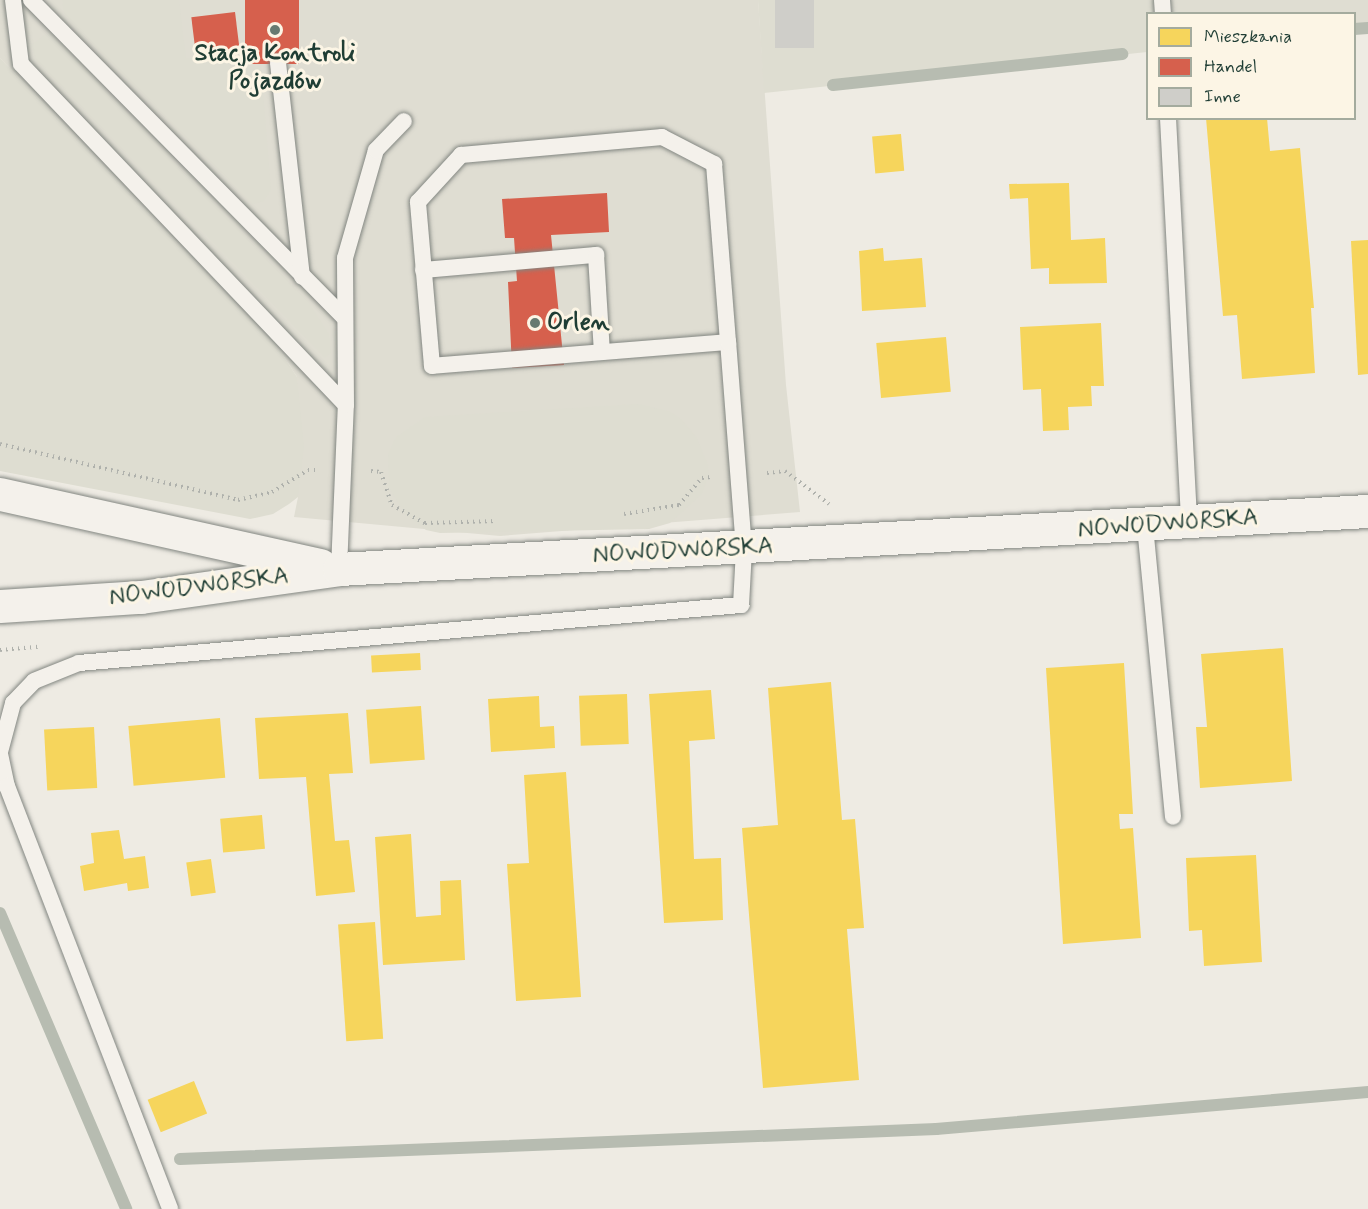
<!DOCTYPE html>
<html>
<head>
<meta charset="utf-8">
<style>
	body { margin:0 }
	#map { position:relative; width:1368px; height:1209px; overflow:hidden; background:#eeebe3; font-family:Mynerve,sans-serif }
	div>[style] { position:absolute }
	.built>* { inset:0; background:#dfddd2 }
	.green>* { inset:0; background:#deddd1 }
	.homes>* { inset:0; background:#f6d55c; transform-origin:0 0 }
	.shops>* { inset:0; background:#d6604d; transform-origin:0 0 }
	.stream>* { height:12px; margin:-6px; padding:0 6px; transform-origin:6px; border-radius:6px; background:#b7bcb1 }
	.building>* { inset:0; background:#cfcec9; transform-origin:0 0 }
	.path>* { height:4px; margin-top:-2px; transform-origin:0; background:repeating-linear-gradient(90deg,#afb1ac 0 1.5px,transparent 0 6px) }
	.roads { filter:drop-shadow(0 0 2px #828681) drop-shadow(0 0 2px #828681) }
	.service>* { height:16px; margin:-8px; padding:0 8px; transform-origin:8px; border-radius:8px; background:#f4f1eb }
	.tertiary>* { height:33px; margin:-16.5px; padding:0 16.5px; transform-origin:16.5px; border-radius:16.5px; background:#f4f1eb }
	.dots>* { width:16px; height:16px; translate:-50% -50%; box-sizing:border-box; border:3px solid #fcf5e5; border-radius:50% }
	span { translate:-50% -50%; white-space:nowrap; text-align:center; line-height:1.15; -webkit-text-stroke:6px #fcf5e5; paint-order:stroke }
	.poi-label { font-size:24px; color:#1f3d34; font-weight:700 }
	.left { translate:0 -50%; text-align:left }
	.street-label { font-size:24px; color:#1f3d34 }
	.legend { position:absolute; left:1146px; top:12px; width:210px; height:108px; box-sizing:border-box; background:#fcf5e5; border:2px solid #a4ab9e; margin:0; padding:8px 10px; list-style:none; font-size:18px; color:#1f3d34 }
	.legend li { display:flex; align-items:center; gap:12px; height:30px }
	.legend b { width:30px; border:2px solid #a4ab9e }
</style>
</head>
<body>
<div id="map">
	<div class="built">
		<div style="clip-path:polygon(0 0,758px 0,786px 385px,800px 512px,500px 536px,294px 517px,298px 497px,297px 377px,281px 352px,0 58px)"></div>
		<div style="clip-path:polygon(1162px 0,1368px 0,1368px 28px,1355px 29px,1354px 14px,1163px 13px)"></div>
	</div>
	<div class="green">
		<div style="clip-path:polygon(62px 0,179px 0,186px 58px,242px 60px,244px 68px,261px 66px,271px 190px,264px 201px,253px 204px,72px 23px,64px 13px)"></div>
		<div style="clip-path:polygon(758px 0,1162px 0,1163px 13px,1148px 14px,1147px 52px,764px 93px)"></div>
		<div style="clip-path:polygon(46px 34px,55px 38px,309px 303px,329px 334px,331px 353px,325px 358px,36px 60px,31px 45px)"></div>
		<div style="clip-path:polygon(0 58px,281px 352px,297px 377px,304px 447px,298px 497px,289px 504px,273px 514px,250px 519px,0 471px)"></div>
		<div style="clip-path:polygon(638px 404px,671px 412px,682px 420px,697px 438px,708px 465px,709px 474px,702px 494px,670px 523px,649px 529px,440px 533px,426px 530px,404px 513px,389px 488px,388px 454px,396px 437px,425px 417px)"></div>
	</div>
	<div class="homes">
		<div style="clip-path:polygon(1206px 118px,1267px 118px,1270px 151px,1300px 148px,1314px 308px,1311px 308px,1315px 373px,1242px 379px,1237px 315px,1223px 316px)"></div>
		<div style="left:901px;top:134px;width:37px;height:29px;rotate:85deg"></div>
		<div style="clip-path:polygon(1069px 183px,1071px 240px,1105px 238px,1107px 283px,1049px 284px,1049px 268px,1031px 269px,1028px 198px,1010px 199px,1009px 184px)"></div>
		<div style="clip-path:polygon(1368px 240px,1368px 374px,1358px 375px,1351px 241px)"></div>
		<div style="clip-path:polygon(883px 248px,884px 261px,922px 258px,926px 307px,862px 311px,859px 251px)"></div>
		<div style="clip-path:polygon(1101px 323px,1104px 386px,1091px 386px,1092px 406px,1068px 407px,1069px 430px,1043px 431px,1041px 389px,1023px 390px,1020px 327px)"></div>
		<div style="left:946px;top:337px;width:55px;height:70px;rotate:85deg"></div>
		<div style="clip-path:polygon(1283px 648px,1292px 781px,1200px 788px,1196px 727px,1207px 727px,1201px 654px)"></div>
		<div style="left:420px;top:653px;width:17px;height:49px;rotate:87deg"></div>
		<div style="clip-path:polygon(1124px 663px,1133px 814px,1119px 814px,1120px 829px,1133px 828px,1141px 938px,1063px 944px,1046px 668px)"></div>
		<div style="clip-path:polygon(831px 682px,842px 820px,855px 819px,864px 928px,847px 929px,859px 1080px,763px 1088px,742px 828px,778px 825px,768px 688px)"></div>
		<div style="clip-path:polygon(711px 690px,715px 739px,689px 741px,694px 859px,721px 858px,723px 920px,664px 923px,649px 694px)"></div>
		<div style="left:627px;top:694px;width:50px;height:48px;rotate:88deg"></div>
		<div style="clip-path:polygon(539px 696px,540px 727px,554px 726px,555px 748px,491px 752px,488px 699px)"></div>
		<div style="left:421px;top:706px;width:54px;height:55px;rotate:86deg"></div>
		<div style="clip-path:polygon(348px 713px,353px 773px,329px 774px,335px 841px,349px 840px,355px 892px,316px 896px,306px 777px,259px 779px,255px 718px)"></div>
		<div style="left:220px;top:718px;width:60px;height:92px;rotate:85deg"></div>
		<div style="left:94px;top:727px;width:61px;height:50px;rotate:87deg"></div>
		<div style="clip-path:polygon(566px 772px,581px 997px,516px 1001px,507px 864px,529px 863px,524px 775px)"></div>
		<div style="left:262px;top:815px;width:34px;height:42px;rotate:85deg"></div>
		<div style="clip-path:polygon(119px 830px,124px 859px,145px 856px,149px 888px,128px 891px,127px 883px,84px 891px,80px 866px,94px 863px,91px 833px)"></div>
		<div style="clip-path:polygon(411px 834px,416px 917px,441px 915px,440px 881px,461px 880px,465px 960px,383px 965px,375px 837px)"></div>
		<div style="clip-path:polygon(1256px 855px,1262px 962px,1204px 966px,1202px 930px,1189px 931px,1186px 858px)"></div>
		<div style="left:211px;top:859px;width:34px;height:25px;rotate:82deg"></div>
		<div style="left:375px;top:922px;width:117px;height:37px;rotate:86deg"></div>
		<div style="left:194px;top:1081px;width:35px;height:50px;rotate:68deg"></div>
	</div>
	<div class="shops">
		<div style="left:245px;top:0;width:54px;height:64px"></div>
		<div style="left:235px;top:12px;width:41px;height:44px;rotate:83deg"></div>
		<div style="clip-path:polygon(607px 193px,609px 232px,551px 235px,564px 365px,512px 368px,508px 282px,517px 281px,514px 238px,505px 238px,502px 199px)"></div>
	</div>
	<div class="stream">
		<div style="left:1354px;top:29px;width:14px;rotate:-4deg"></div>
		<div style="left:833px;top:85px;width:291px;rotate:-6.1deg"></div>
		<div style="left:0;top:913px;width:322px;rotate:66.9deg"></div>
		<div style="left:180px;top:1159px;width:757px;rotate:-2.27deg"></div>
		<div style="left:936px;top:1129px;width:434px;rotate:-4.9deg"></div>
	</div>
	<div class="building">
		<div style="left:775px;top:0;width:39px;height:48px"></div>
	</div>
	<div class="path">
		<div style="left:0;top:444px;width:244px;rotate:13.2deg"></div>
		<div style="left:238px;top:500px;width:35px;rotate:-13deg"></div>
		<div style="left:272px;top:492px;width:42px;rotate:-31.4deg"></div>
		<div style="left:308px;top:470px;width:7px"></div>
		<div style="left:371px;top:471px;width:10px;rotate:6deg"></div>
		<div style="left:381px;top:472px;width:35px;rotate:72deg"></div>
		<div style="left:392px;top:505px;width:38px;rotate:29deg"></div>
		<div style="left:425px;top:523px;width:72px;rotate:-1.6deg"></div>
		<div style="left:767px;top:473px;width:18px;rotate:-6deg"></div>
		<div style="left:785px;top:471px;width:55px;rotate:36.9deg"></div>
		<div style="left:624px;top:514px;width:56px;rotate:-9.3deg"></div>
		<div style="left:679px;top:505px;width:35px;rotate:-50deg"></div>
		<div style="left:702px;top:478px;width:9px;rotate:-6deg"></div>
		<div style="left:0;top:650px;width:38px;rotate:-5deg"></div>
	</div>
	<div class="roads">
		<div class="service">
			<div style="left:13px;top:0;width:64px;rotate:82.9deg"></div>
			<div style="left:21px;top:64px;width:471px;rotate:46.4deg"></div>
			<div style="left:31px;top:0;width:445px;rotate:45.4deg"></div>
			<div style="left:1162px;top:0;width:14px;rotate:86deg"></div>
			<div style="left:278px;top:63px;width:215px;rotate:83.6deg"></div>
			<div style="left:1168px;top:118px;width:406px;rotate:87deg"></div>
			<div style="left:423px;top:270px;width:174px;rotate:-5deg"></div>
			<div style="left:596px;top:255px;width:97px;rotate:86.5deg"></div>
			<div style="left:1145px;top:526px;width:292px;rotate:84.5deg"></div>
			<div style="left:339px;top:569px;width:164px;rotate:-87.6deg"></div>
			<div style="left:346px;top:405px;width:147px;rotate:-90.4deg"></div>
			<div style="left:345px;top:258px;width:112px;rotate:-74deg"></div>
			<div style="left:376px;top:150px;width:40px;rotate:-46deg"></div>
			<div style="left:0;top:752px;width:51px;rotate:-75.1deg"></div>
			<div style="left:13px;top:703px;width:30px;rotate:-46deg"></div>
			<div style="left:34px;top:681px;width:48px;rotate:-21.8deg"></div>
			<div style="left:79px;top:663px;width:665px;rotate:-5.01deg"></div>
			<div style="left:741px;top:605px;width:56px;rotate:-86.9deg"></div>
			<div style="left:744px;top:549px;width:208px;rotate:-94.4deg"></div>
			<div style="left:728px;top:342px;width:297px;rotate:175.4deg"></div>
			<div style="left:432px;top:366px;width:165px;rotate:-94.9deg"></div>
			<div style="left:418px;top:202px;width:64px;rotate:-47.5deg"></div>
			<div style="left:461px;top:155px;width:202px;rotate:-5.1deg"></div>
			<div style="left:662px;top:137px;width:59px;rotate:27.4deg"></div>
			<div style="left:714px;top:164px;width:179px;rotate:85.5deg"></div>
			<div style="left:0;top:754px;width:33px;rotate:78deg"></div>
			<div style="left:7px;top:786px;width:453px;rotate:68.9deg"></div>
		</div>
		<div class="tertiary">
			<div style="left:0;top:494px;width:328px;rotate:12.5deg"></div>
			<div style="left:0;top:606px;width:141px;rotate:-3.7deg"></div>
			<div style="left:141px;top:597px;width:200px;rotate:-8deg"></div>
			<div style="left:339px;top:569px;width:1031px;rotate:-3.23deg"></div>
		</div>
	</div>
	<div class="dots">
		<div style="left:275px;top:30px;background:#677a71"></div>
		<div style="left:535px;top:323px;background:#677a71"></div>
	</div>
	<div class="poi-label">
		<span style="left:275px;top:68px">Stacja Kontroli<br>Pojazdów</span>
		<span class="left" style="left:547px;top:323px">Orlen</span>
	</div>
	<div class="street-label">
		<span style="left:1168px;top:524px;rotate:-4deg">NOWODWORSKA</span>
		<span style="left:683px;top:551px;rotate:-3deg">NOWODWORSKA</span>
		<span style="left:199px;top:587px;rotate:-7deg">NOWODWORSKA</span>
	</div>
	<ul class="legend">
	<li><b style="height:16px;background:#f6d55c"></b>Mieszkania</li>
	<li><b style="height:16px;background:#d6604d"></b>Handel</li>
	<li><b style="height:16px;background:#cfcec9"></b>Inne</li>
	</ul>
</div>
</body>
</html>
